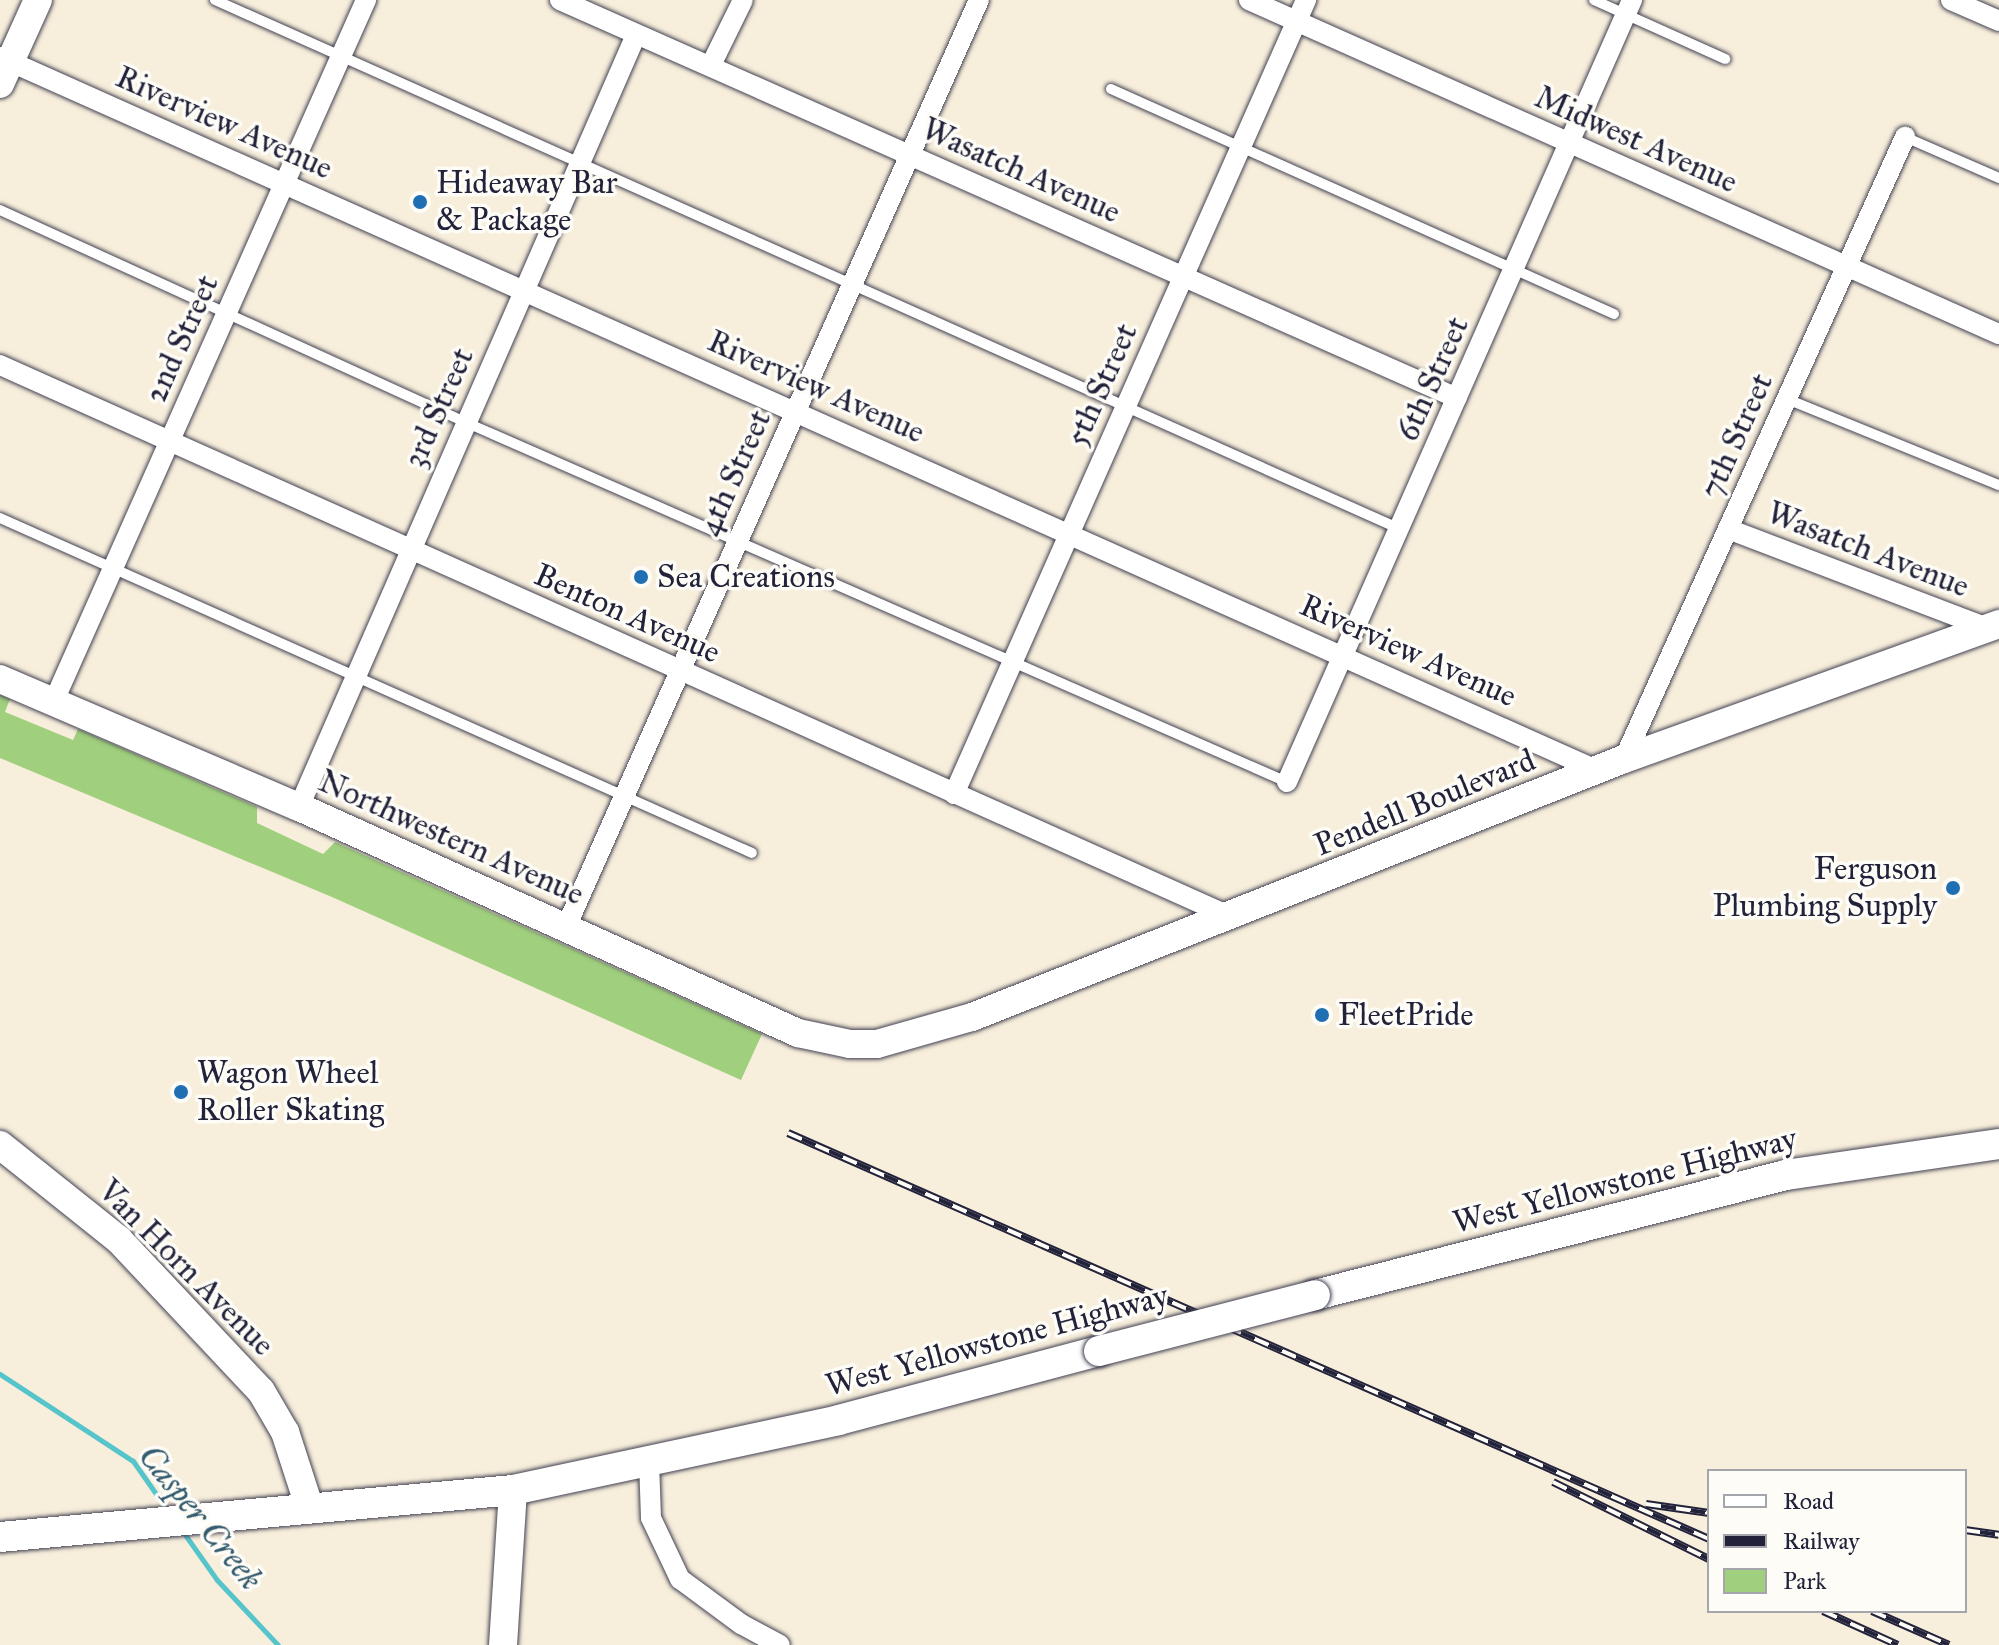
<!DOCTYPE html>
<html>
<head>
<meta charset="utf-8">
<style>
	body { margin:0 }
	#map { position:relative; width:1999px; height:1645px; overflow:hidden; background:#f7eedb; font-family:"IM FELL Great Primer",serif }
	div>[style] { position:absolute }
	.green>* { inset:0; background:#a0cf7d }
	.stream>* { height:5px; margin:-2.5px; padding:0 2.5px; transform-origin:2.5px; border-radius:2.5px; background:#56c4cb }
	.roads { filter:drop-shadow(0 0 2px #424153) drop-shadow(0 0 2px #424153) }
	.lane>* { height:10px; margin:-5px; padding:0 5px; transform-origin:5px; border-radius:5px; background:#fff }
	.street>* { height:20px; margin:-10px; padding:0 10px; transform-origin:10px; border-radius:10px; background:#fff }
	.secondary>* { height:28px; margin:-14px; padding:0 14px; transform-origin:14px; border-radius:14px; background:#fff }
	.primary>* { height:30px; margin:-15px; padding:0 15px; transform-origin:15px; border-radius:15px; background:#fff }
	.rail>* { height:8px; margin-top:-4px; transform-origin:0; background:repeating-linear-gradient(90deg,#fdfcf7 0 15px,#22223b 0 30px); box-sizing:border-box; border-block:2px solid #22223b }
	.bridges { filter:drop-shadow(0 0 2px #424153) drop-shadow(0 0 2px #424153) }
	.primary-bridge>* { height:30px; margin:-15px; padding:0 15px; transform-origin:15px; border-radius:15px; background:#fff }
	.dots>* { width:22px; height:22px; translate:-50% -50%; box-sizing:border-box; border:4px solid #fdfcf7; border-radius:50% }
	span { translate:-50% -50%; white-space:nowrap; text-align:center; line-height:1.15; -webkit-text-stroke:7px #fdfcf7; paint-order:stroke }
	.street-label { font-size:32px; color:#22223b }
	.poi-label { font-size:32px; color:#22223b }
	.left { translate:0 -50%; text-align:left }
	.right { translate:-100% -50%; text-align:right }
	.water-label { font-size:34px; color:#345b6d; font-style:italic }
	.legend { position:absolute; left:1707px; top:1469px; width:260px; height:144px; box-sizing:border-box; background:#fdfcf7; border:2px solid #a5a5ac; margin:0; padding:10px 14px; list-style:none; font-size:24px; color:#22223b }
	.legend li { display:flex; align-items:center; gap:16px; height:40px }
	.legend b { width:40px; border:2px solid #a5a5ac }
</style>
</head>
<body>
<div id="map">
	<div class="green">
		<div style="clip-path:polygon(0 695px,10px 699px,5px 712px,73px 740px,78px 729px,257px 807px,257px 823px,323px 854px,335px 842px,762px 1034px,741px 1080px,332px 897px,0 758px)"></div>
	</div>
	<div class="stream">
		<div style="left:0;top:1374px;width:159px;rotate:33.2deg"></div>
		<div style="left:133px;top:1461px;width:61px;rotate:55deg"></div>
		<div style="left:181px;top:1529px;width:62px;rotate:54.8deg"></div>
		<div style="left:217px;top:1580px;width:89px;rotate:46.8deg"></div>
	</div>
	<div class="roads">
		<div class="lane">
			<div style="left:215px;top:0;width:1298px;rotate:24.06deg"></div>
			<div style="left:1594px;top:0;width:144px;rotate:24.2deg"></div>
			<div style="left:1111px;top:89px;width:551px;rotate:24.1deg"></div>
			<div style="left:1905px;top:137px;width:103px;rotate:23.6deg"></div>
			<div style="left:0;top:210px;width:511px;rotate:24.51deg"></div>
			<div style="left:465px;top:422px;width:897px;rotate:23.65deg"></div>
			<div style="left:1787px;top:399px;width:229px;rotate:22.1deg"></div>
			<div style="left:0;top:518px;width:823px;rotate:24.01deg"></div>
		</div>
		<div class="street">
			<div style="left:560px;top:0;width:981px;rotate:23.93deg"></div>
			<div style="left:1249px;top:0;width:821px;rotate:24.01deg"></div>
			<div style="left:1951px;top:0;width:52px;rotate:23.6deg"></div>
			<div style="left:0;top:57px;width:1748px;rotate:24.07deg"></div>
			<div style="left:711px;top:65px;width:72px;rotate:-63.8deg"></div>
			<div style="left:0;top:365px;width:1349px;rotate:24.15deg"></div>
			<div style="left:1728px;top:529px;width:277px;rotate:20.9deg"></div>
			<div style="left:53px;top:703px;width:770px;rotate:-66deg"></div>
			<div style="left:1624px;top:759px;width:683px;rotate:-65.69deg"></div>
			<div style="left:1287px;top:782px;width:855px;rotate:-66.19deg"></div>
			<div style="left:954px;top:794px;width:869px;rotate:-66.09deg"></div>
			<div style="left:299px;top:807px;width:842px;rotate:-66.42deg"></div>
			<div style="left:566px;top:927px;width:1015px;rotate:-65.99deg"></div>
			<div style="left:649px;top:1461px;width:57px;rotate:88deg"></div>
			<div style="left:651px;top:1518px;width:68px;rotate:64.6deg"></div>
			<div style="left:680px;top:1579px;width:76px;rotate:36.4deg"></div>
			<div style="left:741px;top:1624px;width:44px;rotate:28.3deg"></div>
		</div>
		<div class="secondary">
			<div style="left:0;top:84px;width:92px;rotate:-65.7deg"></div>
			<div style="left:0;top:679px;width:325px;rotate:23.2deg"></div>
			<div style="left:299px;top:807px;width:548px;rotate:24.37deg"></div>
			<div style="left:798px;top:1033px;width:53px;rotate:11.9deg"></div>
			<div style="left:850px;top:1044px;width:27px"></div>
			<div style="left:877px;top:1044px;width:99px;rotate:-15.9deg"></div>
			<div style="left:972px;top:1017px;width:701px;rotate:-21.59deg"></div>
			<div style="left:1624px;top:759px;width:399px;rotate:-19.8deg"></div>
			<div style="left:0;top:1145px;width:152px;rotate:38.6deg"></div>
			<div style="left:119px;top:1240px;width:207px;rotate:46.8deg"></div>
			<div style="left:261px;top:1391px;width:48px;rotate:59.7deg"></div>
			<div style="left:285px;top:1432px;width:81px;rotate:72deg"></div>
			<div style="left:503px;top:1645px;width:155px;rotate:-86.3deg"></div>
		</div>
		<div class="primary">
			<div style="left:1315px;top:1295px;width:486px;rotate:-14.3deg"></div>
			<div style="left:1786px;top:1175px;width:215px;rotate:-8.3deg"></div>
			<div style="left:0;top:1537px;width:515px;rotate:-5.23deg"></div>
			<div style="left:513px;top:1490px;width:333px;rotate:-12.1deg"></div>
			<div style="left:839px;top:1420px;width:269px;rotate:-14.9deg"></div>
		</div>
	</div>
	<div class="rail">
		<div style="left:788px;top:1133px;width:1007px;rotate:23.79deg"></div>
		<div style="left:1553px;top:1482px;width:174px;rotate:26.3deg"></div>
		<div style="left:1646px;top:1504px;width:64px;rotate:8.1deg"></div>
		<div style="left:1965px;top:1530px;width:34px;rotate:8deg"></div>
		<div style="left:1823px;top:1611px;width:82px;rotate:24.4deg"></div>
		<div style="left:1872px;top:1611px;width:84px;rotate:23.8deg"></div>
	</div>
	<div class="bridges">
		<div class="primary-bridge">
			<div style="left:1099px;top:1351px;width:223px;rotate:-14.5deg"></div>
		</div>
	</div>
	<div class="dots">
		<div style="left:420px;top:202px;background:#1f6fb2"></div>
		<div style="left:641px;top:577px;background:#1f6fb2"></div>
		<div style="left:1953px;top:888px;background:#1f6fb2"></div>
		<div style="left:1322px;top:1015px;background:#1f6fb2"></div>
		<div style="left:181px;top:1092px;background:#1f6fb2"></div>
	</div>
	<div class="street-label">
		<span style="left:224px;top:123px;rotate:24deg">Riverview Avenue</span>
		<span style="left:1636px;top:140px;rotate:24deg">Midwest Avenue</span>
		<span style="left:1021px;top:171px;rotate:24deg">Wasatch Avenue</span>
		<span style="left:182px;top:339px;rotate:-66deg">2nd Street</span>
		<span style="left:1433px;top:379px;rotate:-66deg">6th Street</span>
		<span style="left:1102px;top:385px;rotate:-66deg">5th Street</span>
		<span style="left:816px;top:387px;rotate:24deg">Riverview Avenue</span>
		<span style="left:439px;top:408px;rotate:-66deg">3rd Street</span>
		<span style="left:1737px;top:436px;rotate:-66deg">7th Street</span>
		<span style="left:735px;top:473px;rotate:-66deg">4th Street</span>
		<span style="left:1868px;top:550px;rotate:21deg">Wasatch Avenue</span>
		<span style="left:627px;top:614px;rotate:24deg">Benton Avenue</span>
		<span style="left:1408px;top:651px;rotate:24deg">Riverview Avenue</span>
		<span style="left:1425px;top:803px;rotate:-22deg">Pendell Boulevard</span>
		<span style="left:451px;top:838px;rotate:24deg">Northwestern Avenue</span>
		<span style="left:1625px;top:1181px;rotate:-14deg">West Yellowstone Highway</span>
		<span style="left:186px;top:1268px;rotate:45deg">Van Horn Avenue</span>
		<span style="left:997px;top:1341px;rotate:-15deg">West Yellowstone Highway</span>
	</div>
	<div class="poi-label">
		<span class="left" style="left:436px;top:202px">Hideaway Bar<br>&amp; Package</span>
		<span class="left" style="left:657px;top:577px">Sea Creations</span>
		<span class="right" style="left:1937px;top:888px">Ferguson<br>Plumbing Supply</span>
		<span class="left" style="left:1338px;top:1015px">FleetPride</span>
		<span class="left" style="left:197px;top:1092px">Wagon Wheel<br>Roller Skating</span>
	</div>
	<div class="water-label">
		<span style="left:201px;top:1517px;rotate:51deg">Casper Creek</span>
	</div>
	<ul class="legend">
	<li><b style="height:10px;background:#fff"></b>Road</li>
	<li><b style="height:10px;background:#22223b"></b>Railway</li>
	<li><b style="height:22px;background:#a0cf7d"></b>Park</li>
	</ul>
</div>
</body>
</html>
